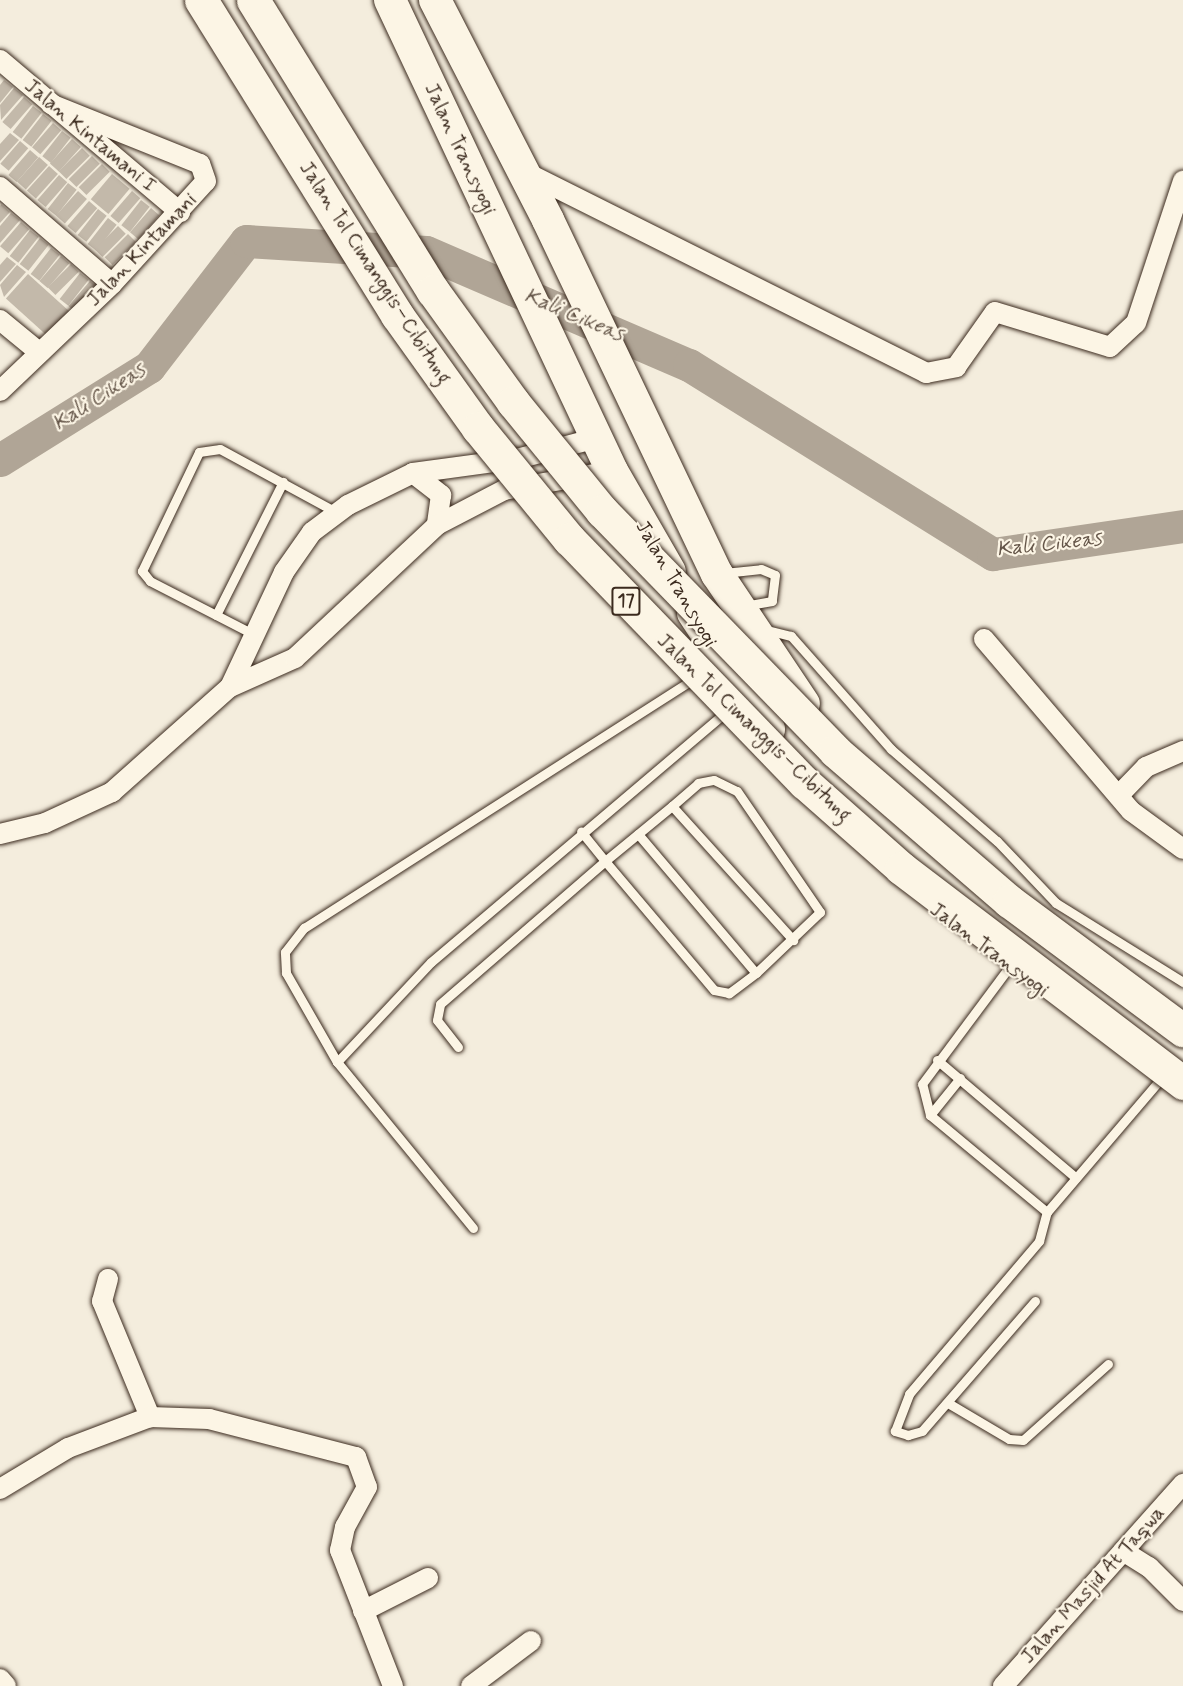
<!DOCTYPE html>
<html>
<head>
<meta charset="utf-8">
<style>
	body { margin:0 }
	#map { position:relative; width:1183px; height:1686px; overflow:hidden; background:#f4eddd; font-family:Mynerve,sans-serif }
	div>[style] { position:absolute }
	.river>* { height:33px; margin:-16.5px; padding:0 16.5px; transform-origin:16.5px; border-radius:16.5px; background:#b0a596 }
	.building>* { inset:0; background:#c3b9aa; transform-origin:0 0 }
	.roads { filter:drop-shadow(0 0 2px #3b2a1e) drop-shadow(0 0 2px #3b2a1e) }
	.service>* { height:9px; margin:-4.5px; padding:0 4.5px; transform-origin:4.5px; border-radius:4.5px; background:#fcf5e5 }
	.minor>* { height:20px; margin:-10px; padding:0 10px; transform-origin:10px; border-radius:10px; background:#fcf5e5 }
	.trunk>* { height:32px; margin:-16px; padding:0 16px; transform-origin:16px; border-radius:16px; background:#fcf5e5 }
	.bridges { filter:drop-shadow(0 0 2px #3b2a1e) drop-shadow(0 0 2px #3b2a1e) }
	.motorway-bridge>* { height:33px; margin:-16.5px; padding:0 16.5px; transform-origin:16.5px; border-radius:16.5px; background:#fcf5e5 }
	span { translate:-50% -50%; white-space:nowrap; text-align:center; line-height:1.15; -webkit-text-stroke:4.5px #fcf5e5; paint-order:stroke }
	.shield-label span { padding:2px 4px; background:#fcf5e5; border:2px solid; border-radius:4px; -webkit-text-stroke-width:0 }
	.shield-label { font-size:18px; color:#3b2a1e; font-weight:700 }
	.street-label { font-size:20px; color:#3b2a1e }
	.water-label { font-size:21px; color:#645548; font-style:italic }
</style>
</head>
<body>
<div id="map">
	<div class="river">
		<div style="left:0;top:460px;width:176px;rotate:-32deg"></div>
		<div style="left:149px;top:367px;width:159px;rotate:-52.4deg"></div>
		<div style="left:246px;top:241px;width:180px;rotate:3.5deg"></div>
		<div style="left:426px;top:252px;width:286px;rotate:23.3deg"></div>
		<div style="left:689px;top:365px;width:358px;rotate:31.9deg"></div>
		<div style="left:993px;top:554px;width:192px;rotate:-8.4deg"></div>
	</div>
	<div class="building">
		<div style="clip-path:polygon(4px 80px,13px 87px,0 103px,0 85px)"></div>
		<div style="clip-path:polygon(14px 88px,23px 95px,1px 120px,0 105px)"></div>
		<div style="left:24px;top:97px;width:11px;height:33px;rotate:41deg"></div>
		<div style="left:33px;top:106px;width:11px;height:33px;rotate:38deg"></div>
		<div style="left:43px;top:114px;width:11px;height:33px;rotate:38deg"></div>
		<div style="left:53px;top:123px;width:11px;height:32px;rotate:41deg"></div>
		<div style="left:62px;top:131px;width:11px;height:32px;rotate:38deg"></div>
		<div style="clip-path:polygon(10px 133px,19px 140px,0 161px,0 144px)"></div>
		<div style="left:72px;top:139px;width:12px;height:33px;rotate:42deg"></div>
		<div style="left:20px;top:141px;width:11px;height:30px;rotate:41deg"></div>
		<div style="left:82px;top:148px;width:11px;height:33px;rotate:45deg"></div>
		<div style="left:30px;top:150px;width:11px;height:33px;rotate:41deg"></div>
		<div style="left:92px;top:156px;width:11px;height:33px;rotate:45deg"></div>
		<div style="left:39px;top:157px;width:12px;height:33px;rotate:42deg"></div>
		<div style="left:102px;top:164px;width:11px;height:33px;rotate:45deg"></div>
		<div style="left:49px;top:166px;width:12px;height:33px;rotate:42deg"></div>
		<div style="left:112px;top:174px;width:23px;height:33px;rotate:40deg"></div>
		<div style="left:59px;top:175px;width:11px;height:33px;rotate:41deg"></div>
		<div style="left:68px;top:183px;width:11px;height:33px;rotate:38deg"></div>
		<div style="left:78px;top:191px;width:12px;height:33px;rotate:42deg"></div>
		<div style="left:132px;top:191px;width:11px;height:33px;rotate:41deg"></div>
		<div style="left:141px;top:200px;width:11px;height:32px;rotate:38deg"></div>
		<div style="left:89px;top:201px;width:11px;height:33px;rotate:41deg"></div>
		<div style="clip-path:polygon(1px 204px,10px 212px,0 223px,0 206px)"></div>
		<div style="left:151px;top:208px;width:11px;height:32px;rotate:41deg"></div>
		<div style="left:98px;top:209px;width:11px;height:33px;rotate:38deg"></div>
		<div style="clip-path:polygon(11px 213px,20px 220px,0 243px,0 226px)"></div>
		<div style="left:108px;top:218px;width:11px;height:33px;rotate:38deg"></div>
		<div style="left:21px;top:222px;width:11px;height:32px;rotate:41deg"></div>
		<div style="left:118px;top:226px;width:11px;height:33px;rotate:45deg"></div>
		<div style="left:30px;top:230px;width:11px;height:33px;rotate:38deg"></div>
		<div style="left:128px;top:234px;width:11px;height:33px;rotate:45deg"></div>
		<div style="left:40px;top:238px;width:11px;height:33px;rotate:38deg"></div>
		<div style="left:51px;top:248px;width:11px;height:33px;rotate:38deg"></div>
		<div style="left:61px;top:256px;width:11px;height:33px;rotate:41deg"></div>
		<div style="clip-path:polygon(7px 257px,16px 264px,0 282px,0 265px)"></div>
		<div style="left:71px;top:264px;width:11px;height:33px;rotate:45deg"></div>
		<div style="clip-path:polygon(17px 265px,26px 272px,4px 297px,0 285px)"></div>
		<div style="left:80px;top:273px;width:11px;height:33px;rotate:38deg"></div>
		<div style="left:28px;top:274px;width:60px;height:33px;rotate:42deg"></div>
		<div style="left:90px;top:281px;width:11px;height:33px;rotate:41deg"></div>
	</div>
	<div class="roads">
		<div class="service">
			<div style="left:724px;top:573px;width:37px;rotate:-6deg"></div>
			<div style="left:761px;top:569px;width:15px;rotate:23deg"></div>
			<div style="left:775px;top:575px;width:26px;rotate:97deg"></div>
			<div style="left:772px;top:601px;width:28px;rotate:170deg"></div>
			<div style="left:216px;top:615px;width:149px;rotate:-63.3deg"></div>
			<div style="left:763px;top:629px;width:29px;rotate:14deg"></div>
			<div style="left:791px;top:636px;width:151px;rotate:48.5deg"></div>
			<div style="left:891px;top:749px;width:140px;rotate:41deg"></div>
			<div style="left:997px;top:841px;width:86px;rotate:46.4deg"></div>
			<div style="left:1056px;top:903px;width:150px;rotate:31.9deg"></div>
			<div style="left:253px;top:634px;width:116px;rotate:-152.8deg"></div>
			<div style="left:150px;top:581px;width:13px;rotate:-129deg"></div>
			<div style="left:142px;top:571px;width:132px;rotate:-64.4deg"></div>
			<div style="left:199px;top:452px;width:21px;rotate:-8deg"></div>
			<div style="left:220px;top:449px;width:134px;rotate:28.5deg"></div>
			<div style="left:672px;top:806px;width:181px;rotate:47.9deg"></div>
			<div style="left:638px;top:834px;width:182px;rotate:49.7deg"></div>
			<div style="left:458px;top:1047px;width:34px;rotate:-128deg"></div>
			<div style="left:437px;top:1020px;width:16px;rotate:-79deg"></div>
			<div style="left:440px;top:1004px;width:218px;rotate:-40.9deg"></div>
			<div style="left:605px;top:861px;width:87px;rotate:-39.4deg"></div>
			<div style="left:672px;top:806px;width:35px;rotate:-41deg"></div>
			<div style="left:698px;top:783px;width:16px;rotate:-11deg"></div>
			<div style="left:714px;top:780px;width:25px;rotate:26deg"></div>
			<div style="left:737px;top:791px;width:147px;rotate:55.6deg"></div>
			<div style="left:820px;top:912px;width:88px;rotate:136.4deg"></div>
			<div style="left:756px;top:973px;width:34px;rotate:143deg"></div>
			<div style="left:729px;top:993px;width:15px;rotate:-169deg"></div>
			<div style="left:714px;top:990px;width:169px;rotate:-130.2deg"></div>
			<div style="left:605px;top:861px;width:38px;rotate:-129deg"></div>
			<div style="left:937px;top:1060px;width:182px;rotate:40.3deg"></div>
			<div style="left:337px;top:1062px;width:137px;rotate:-46.8deg"></div>
			<div style="left:431px;top:962px;width:390px;rotate:-40.3deg"></div>
			<div style="left:960px;top:1078px;width:48px;rotate:129deg"></div>
			<div style="left:930px;top:1115px;width:152px;rotate:39.7deg"></div>
			<div style="left:1047px;top:1212px;width:179px;rotate:-49.5deg"></div>
			<div style="left:930px;top:1115px;width:32px;rotate:-104deg"></div>
			<div style="left:922px;top:1084px;width:147px;rotate:-53.3deg"></div>
			<div style="left:473px;top:1228px;width:215px;rotate:-129.3deg"></div>
			<div style="left:337px;top:1062px;width:103px;rotate:-119.8deg"></div>
			<div style="left:286px;top:973px;width:21px;rotate:-93deg"></div>
			<div style="left:285px;top:952px;width:31px;rotate:-52deg"></div>
			<div style="left:304px;top:928px;width:465px;rotate:-32.6deg"></div>
			<div style="left:1035px;top:1301px;width:172px;rotate:131deg"></div>
			<div style="left:922px;top:1431px;width:15px;rotate:164deg"></div>
			<div style="left:908px;top:1435px;width:14px;rotate:-163deg"></div>
			<div style="left:895px;top:1431px;width:40px;rotate:-69deg"></div>
			<div style="left:909px;top:1394px;width:201px;rotate:-49.6deg"></div>
			<div style="left:1039px;top:1241px;width:30px;rotate:-75deg"></div>
			<div style="left:948px;top:1403px;width:71px;rotate:30.5deg"></div>
			<div style="left:1009px;top:1439px;width:14px;rotate:4deg"></div>
			<div style="left:1023px;top:1440px;width:114px;rotate:-41.8deg"></div>
		</div>
		<div class="minor">
			<div style="left:0;top:60px;width:236px;rotate:40.2deg"></div>
			<div style="left:525px;top:172px;width:449px;rotate:26.6deg"></div>
			<div style="left:926px;top:373px;width:31px;rotate:-11deg"></div>
			<div style="left:956px;top:367px;width:67px;rotate:-54.7deg"></div>
			<div style="left:995px;top:312px;width:120px;rotate:16.9deg"></div>
			<div style="left:1110px;top:347px;width:35px;rotate:-43deg"></div>
			<div style="left:1136px;top:323px;width:150px;rotate:-71.7deg"></div>
			<div style="left:0;top:187px;width:148px;rotate:40.9deg"></div>
			<div style="left:0;top:320px;width:50px;rotate:39.4deg"></div>
			<div style="left:0;top:391px;width:155px;rotate:-43.7deg"></div>
			<div style="left:112px;top:284px;width:139px;rotate:-47.6deg"></div>
			<div style="left:206px;top:181px;width:18px;rotate:-109deg"></div>
			<div style="left:200px;top:164px;width:161px;rotate:-158.1deg"></div>
			<div style="left:413px;top:473px;width:36px;rotate:38deg"></div>
			<div style="left:441px;top:495px;width:30px;rotate:98deg"></div>
			<div style="left:984px;top:639px;width:226px;rotate:49.5deg"></div>
			<div style="left:1131px;top:811px;width:64px;rotate:36.2deg"></div>
			<div style="left:230px;top:687px;width:127px;rotate:-64.8deg"></div>
			<div style="left:284px;top:572px;width:49px;rotate:-55deg"></div>
			<div style="left:312px;top:532px;width:45px;rotate:-36.9deg"></div>
			<div style="left:348px;top:505px;width:72px;rotate:-26.2deg"></div>
			<div style="left:413px;top:473px;width:105px;rotate:-7.7deg"></div>
			<div style="left:517px;top:459px;width:83px;rotate:-14.7deg"></div>
			<div style="left:1119px;top:795px;width:39px;rotate:-46deg"></div>
			<div style="left:1146px;top:767px;width:40px;rotate:-23.4deg"></div>
			<div style="left:0;top:834px;width:46px;rotate:-13.7deg"></div>
			<div style="left:45px;top:823px;width:74px;rotate:-24.8deg"></div>
			<div style="left:112px;top:792px;width:158px;rotate:-41.7deg"></div>
			<div style="left:230px;top:687px;width:71px;rotate:-24deg"></div>
			<div style="left:295px;top:658px;width:195px;rotate:-43.1deg"></div>
			<div style="left:437px;top:525px;width:76px;rotate:-27.6deg"></div>
			<div style="left:504px;top:490px;width:110px;rotate:-10deg"></div>
			<div style="left:108px;top:1279px;width:23px;rotate:105deg"></div>
			<div style="left:102px;top:1301px;width:126px;rotate:67.5deg"></div>
			<div style="left:0;top:1489px;width:79px;rotate:-31.1deg"></div>
			<div style="left:68px;top:1448px;width:88px;rotate:-20.7deg"></div>
			<div style="left:150px;top:1417px;width:59px;rotate:1.9deg"></div>
			<div style="left:209px;top:1419px;width:152px;rotate:14.5deg"></div>
			<div style="left:356px;top:1457px;width:32px;rotate:70deg"></div>
			<div style="left:367px;top:1487px;width:46px;rotate:118.8deg"></div>
			<div style="left:345px;top:1527px;width:24px;rotate:102deg"></div>
			<div style="left:340px;top:1550px;width:146px;rotate:68.7deg"></div>
			<div style="left:1123px;top:1551px;width:31px;rotate:32deg"></div>
			<div style="left:1149px;top:1567px;width:48px;rotate:45deg"></div>
			<div style="left:363px;top:1611px;width:73px;rotate:-26.9deg"></div>
			<div style="left:0;top:1679px;width:9px;rotate:49deg"></div>
			<div style="left:471px;top:1686px;width:75px;rotate:-36.9deg"></div>
			<div style="left:1003px;top:1686px;width:271px;rotate:-48.3deg"></div>
		</div>
		<div class="trunk">
			<div style="left:390px;top:0;width:521px;rotate:64.76deg"></div>
			<div style="left:612px;top:471px;width:116px;rotate:60.1deg"></div>
			<div style="left:435px;top:0;width:247px;rotate:62.8deg"></div>
			<div style="left:548px;top:220px;width:392px;rotate:64.5deg"></div>
			<div style="left:717px;top:574px;width:156px;rotate:56.2deg"></div>
			<div style="left:693px;top:613px;width:139px;rotate:56.8deg"></div>
		</div>
	</div>
	<div class="bridges">
		<div class="motorway-bridge">
			<div style="left:201px;top:0;width:371px;rotate:58.1deg"></div>
			<div style="left:397px;top:315px;width:139px;rotate:54.4deg"></div>
			<div style="left:478px;top:428px;width:144px;rotate:50.7deg"></div>
			<div style="left:569px;top:539px;width:339px;rotate:46deg"></div>
			<div style="left:805px;top:783px;width:128px;rotate:41.5deg"></div>
			<div style="left:901px;top:868px;width:355px;rotate:37.3deg"></div>
			<div style="left:253px;top:0;width:342px;rotate:58.3deg"></div>
			<div style="left:433px;top:291px;width:137px;rotate:54.2deg"></div>
			<div style="left:513px;top:402px;width:141px;rotate:50.8deg"></div>
			<div style="left:602px;top:511px;width:334px;rotate:45.8deg"></div>
			<div style="left:835px;top:751px;width:230px;rotate:40.8deg"></div>
			<div style="left:1009px;top:901px;width:217px;rotate:36.6deg"></div>
		</div>
	</div>
	<div class="shield-label">
		<span style="left:626px;top:601px">17</span>
	</div>
	<div class="street-label">
		<span style="left:90px;top:136px;rotate:40deg">Jalan Kintamani I</span>
		<span style="left:460px;top:149px;rotate:65deg">Jalan Transyogi</span>
		<span style="left:142px;top:250px;rotate:-46deg">Jalan Kintamani</span>
		<span style="left:375px;top:273px;rotate:57deg">Jalan Tol Cimanggis–Cibitung</span>
		<span style="left:676px;top:584px;rotate:60deg">Jalan Transyogi</span>
		<span style="left:754px;top:728px;rotate:44deg">Jalan Tol Cimanggis–Cibitung</span>
		<span style="left:989px;top:950px;rotate:37deg">Jalan Transyogi</span>
		<span style="left:1093px;top:1585px;rotate:-48deg">Jalan Masjid At Taqwa</span>
	</div>
	<div class="water-label">
		<span style="left:574px;top:315px;rotate:23deg">Kali Cikeas</span>
		<span style="left:99px;top:397px;rotate:-33deg">Kali Cikeas</span>
		<span style="left:1049px;top:544px;rotate:-6deg">Kali Cikeas</span>
	</div>
</div>
</body>
</html>
